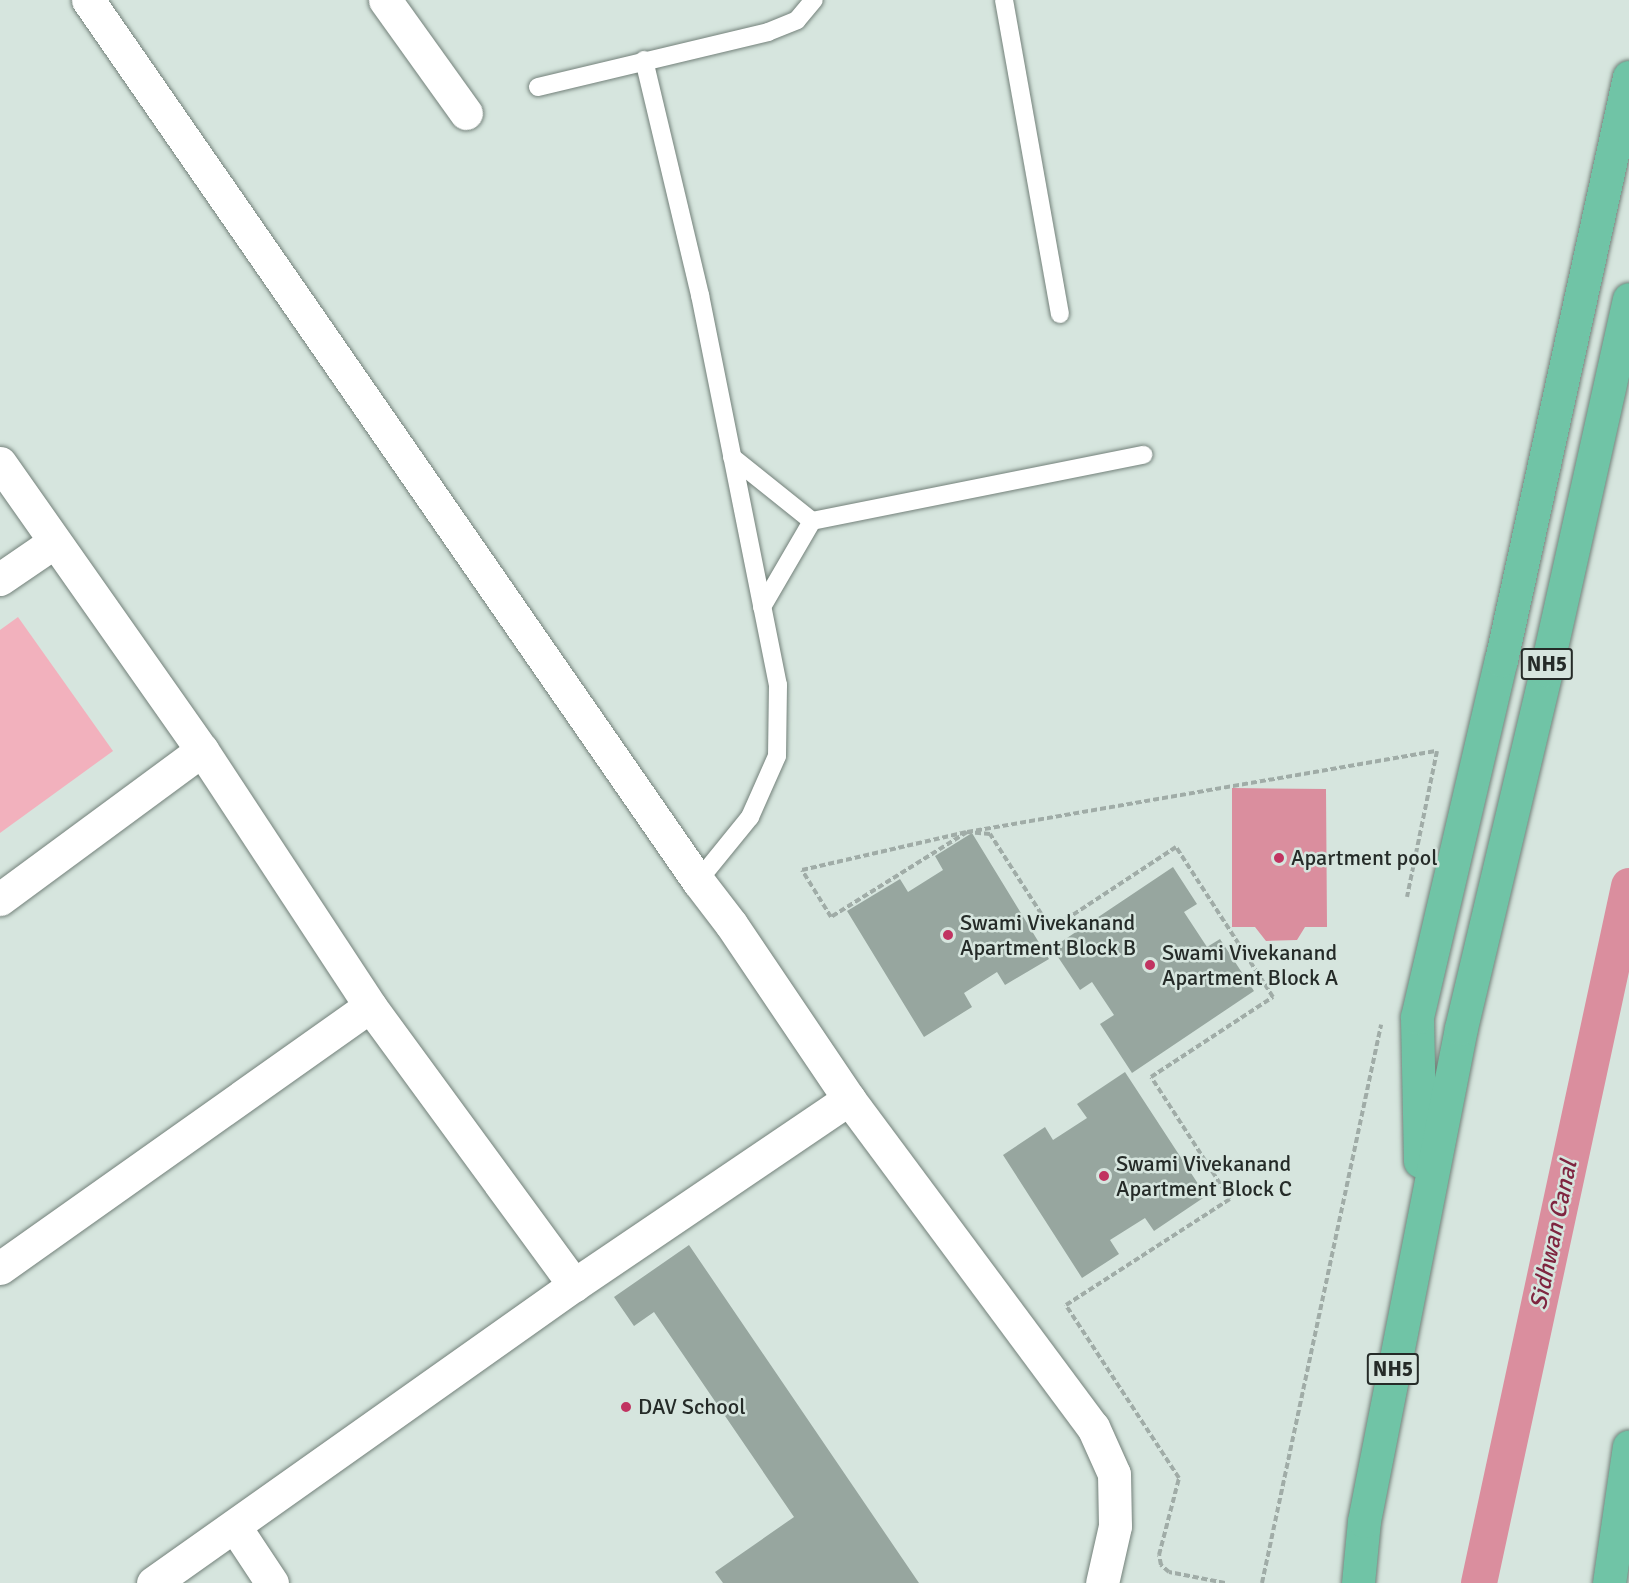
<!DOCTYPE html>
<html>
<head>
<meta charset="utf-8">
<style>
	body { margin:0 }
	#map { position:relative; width:1629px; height:1583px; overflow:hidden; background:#d6e5de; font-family:Signika,sans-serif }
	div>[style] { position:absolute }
	.green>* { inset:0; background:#f2b1bd }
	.water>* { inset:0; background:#da8e9e }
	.canal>* { height:36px; margin:-18px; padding:0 18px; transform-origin:18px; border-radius:18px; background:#da8e9e }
	.building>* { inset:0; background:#97a69f }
	.path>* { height:4px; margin-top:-2px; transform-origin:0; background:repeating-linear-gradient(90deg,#a0aca7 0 6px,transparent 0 9px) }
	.roads { filter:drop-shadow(0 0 2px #73817a) drop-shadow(0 0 2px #73817a) }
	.service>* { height:18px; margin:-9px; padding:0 9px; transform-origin:9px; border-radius:9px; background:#fff }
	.minor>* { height:33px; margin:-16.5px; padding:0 16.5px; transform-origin:16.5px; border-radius:16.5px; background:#fff }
	.tertiary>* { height:33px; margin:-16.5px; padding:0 16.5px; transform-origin:16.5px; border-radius:16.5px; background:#fff }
	.trunk>* { height:33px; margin:-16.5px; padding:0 16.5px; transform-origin:16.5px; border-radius:16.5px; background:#70c4a6 }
	.dots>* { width:16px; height:16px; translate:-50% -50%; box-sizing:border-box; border:3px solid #d6e5de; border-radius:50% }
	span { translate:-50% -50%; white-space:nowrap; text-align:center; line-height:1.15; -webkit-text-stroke:5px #d6e5de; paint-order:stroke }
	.shield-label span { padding:2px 4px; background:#d6e5de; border:2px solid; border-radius:4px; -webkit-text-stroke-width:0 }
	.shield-label { font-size:21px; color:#252b28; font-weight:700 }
	.poi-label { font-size:22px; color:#252b28 }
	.left { translate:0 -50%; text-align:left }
	.water-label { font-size:24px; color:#7f2540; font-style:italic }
</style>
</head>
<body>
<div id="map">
	<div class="green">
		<div style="clip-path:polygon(18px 617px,113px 751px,0 833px,0 630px)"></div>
	</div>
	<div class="water">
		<div style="clip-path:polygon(1232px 788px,1326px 789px,1327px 927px,1305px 927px,1297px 940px,1266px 941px,1255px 927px,1232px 927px)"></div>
	</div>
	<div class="canal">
		<div style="left:1479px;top:1583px;width:713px;rotate:-77.85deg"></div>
	</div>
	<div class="building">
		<div style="clip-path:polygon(972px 833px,1049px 959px,1005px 985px,997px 972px,964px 993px,972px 1007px,924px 1037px,847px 911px,900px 879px,908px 892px,943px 870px,935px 856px)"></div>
		<div style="clip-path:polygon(1173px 867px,1197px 904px,1184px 912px,1207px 947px,1220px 939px,1254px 991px,1132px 1073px,1100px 1024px,1114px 1015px,1092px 982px,1080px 990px,1052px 948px)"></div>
		<div style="clip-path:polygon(1125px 1072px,1206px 1196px,1154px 1231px,1145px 1218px,1110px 1240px,1119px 1254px,1082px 1278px,1003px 1155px,1045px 1127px,1053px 1140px,1087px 1118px,1077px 1104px)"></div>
		<div style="clip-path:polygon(689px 1245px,919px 1583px,723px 1583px,715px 1572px,794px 1517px,654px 1312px,634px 1326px,614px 1297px)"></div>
	</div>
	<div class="path">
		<div style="left:1225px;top:1583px;width:57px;rotate:-168.9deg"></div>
		<div style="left:1169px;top:1572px;width:11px;rotate:-139deg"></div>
		<div style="left:1161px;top:1565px;width:10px;rotate:-101deg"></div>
		<div style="left:1159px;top:1555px;width:80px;rotate:-75.4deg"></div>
		<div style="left:1179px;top:1478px;width:207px;rotate:-123.2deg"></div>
		<div style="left:1066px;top:1305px;width:195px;rotate:-32.9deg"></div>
		<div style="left:1230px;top:1199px;width:145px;rotate:-122.9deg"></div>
		<div style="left:1151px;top:1077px;width:146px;rotate:-33.3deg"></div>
		<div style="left:1273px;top:997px;width:179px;rotate:-122.9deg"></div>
		<div style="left:1176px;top:847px;width:149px;rotate:146.7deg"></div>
		<div style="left:1051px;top:929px;width:113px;rotate:-122.7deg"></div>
		<div style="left:990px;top:834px;width:23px;rotate:-175deg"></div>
		<div style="left:967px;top:832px;width:160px;rotate:148deg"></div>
		<div style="left:831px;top:917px;width:55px;rotate:-121.7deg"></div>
		<div style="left:802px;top:870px;width:169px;rotate:-13deg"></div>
		<div style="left:967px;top:832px;width:477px;rotate:-9.8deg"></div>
		<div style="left:1437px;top:751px;width:149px;rotate:101.6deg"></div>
		<div style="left:1262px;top:1583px;width:571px;rotate:-77.96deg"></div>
	</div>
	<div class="roads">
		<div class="service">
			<div style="left:1004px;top:0;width:319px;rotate:79.9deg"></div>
			<div style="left:644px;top:60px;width:242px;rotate:76.6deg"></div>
			<div style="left:700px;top:295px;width:398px;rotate:78.7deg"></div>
			<div style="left:778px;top:685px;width:71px;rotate:90.8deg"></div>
			<div style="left:777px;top:756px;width:67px;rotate:113.9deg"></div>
			<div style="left:750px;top:817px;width:82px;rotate:129.1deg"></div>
			<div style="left:538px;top:87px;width:236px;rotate:-13.4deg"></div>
			<div style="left:768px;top:32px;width:31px;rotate:-22deg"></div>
			<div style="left:797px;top:20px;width:26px;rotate:-50deg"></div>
			<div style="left:732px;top:457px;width:102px;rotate:38.7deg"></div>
			<div style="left:762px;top:607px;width:99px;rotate:-59.8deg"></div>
			<div style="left:812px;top:521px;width:338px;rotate:-11.3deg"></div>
		</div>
		<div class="minor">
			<div style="left:385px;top:0;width:139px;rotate:54.4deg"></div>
			<div style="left:0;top:463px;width:351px;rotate:54.9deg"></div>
			<div style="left:202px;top:750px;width:306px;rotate:56.7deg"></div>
			<div style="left:370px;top:1006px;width:346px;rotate:53.8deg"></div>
			<div style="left:0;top:579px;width:65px;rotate:-34.4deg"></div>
			<div style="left:0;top:899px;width:251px;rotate:-36.4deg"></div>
			<div style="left:0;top:1268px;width:453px;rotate:-35.3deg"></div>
			<div style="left:235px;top:1527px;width:67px;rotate:56.5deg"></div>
			<div style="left:153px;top:1583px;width:516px;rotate:-35.29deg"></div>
			<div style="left:574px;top:1285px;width:332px;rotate:-34.1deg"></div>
		</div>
		<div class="tertiary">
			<div style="left:88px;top:0;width:1072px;rotate:55.3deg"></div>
			<div style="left:698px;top:881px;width:54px;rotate:52.5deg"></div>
			<div style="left:731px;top:924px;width:211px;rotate:56deg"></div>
			<div style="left:849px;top:1099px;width:409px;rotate:53.4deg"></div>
			<div style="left:1093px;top:1427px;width:51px;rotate:65.9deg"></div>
			<div style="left:1114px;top:1474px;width:52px;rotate:88.9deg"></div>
			<div style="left:1115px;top:1526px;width:58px;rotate:102.8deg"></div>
		</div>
		<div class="trunk">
			<div style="left:1420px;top:1161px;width:144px;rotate:-91.2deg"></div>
			<div style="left:1417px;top:1017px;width:367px;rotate:-76.8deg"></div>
			<div style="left:1501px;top:660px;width:597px;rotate:-77.62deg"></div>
			<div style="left:1358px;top:1583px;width:62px;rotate:-84.5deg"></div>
			<div style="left:1364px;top:1521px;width:502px;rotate:-78.87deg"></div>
			<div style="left:1461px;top:1028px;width:368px;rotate:-76.6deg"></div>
			<div style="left:1546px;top:670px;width:380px;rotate:-77.4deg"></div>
			<div style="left:1609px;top:1583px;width:138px;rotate:-81.7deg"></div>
		</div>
	</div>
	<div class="dots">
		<div style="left:1279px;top:858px;background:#c13361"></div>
		<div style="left:948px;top:935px;background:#c13361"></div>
		<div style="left:1150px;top:965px;background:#c13361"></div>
		<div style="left:1104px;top:1176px;background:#c13361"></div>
		<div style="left:626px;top:1407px;background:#c13361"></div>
	</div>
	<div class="shield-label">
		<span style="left:1547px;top:664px">NH5</span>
		<span style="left:1393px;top:1369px">NH5</span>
	</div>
	<div class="poi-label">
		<span class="left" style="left:1291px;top:858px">Apartment pool</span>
		<span class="left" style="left:960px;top:935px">Swami Vivekanand<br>Apartment Block B</span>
		<span class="left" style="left:1162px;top:965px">Swami Vivekanand<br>Apartment Block A</span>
		<span class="left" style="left:1116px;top:1176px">Swami Vivekanand<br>Apartment Block C</span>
		<span class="left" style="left:638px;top:1407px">DAV School</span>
	</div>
	<div class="water-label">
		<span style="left:1554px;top:1235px;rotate:-78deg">Sidhwan Canal</span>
	</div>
</div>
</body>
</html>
